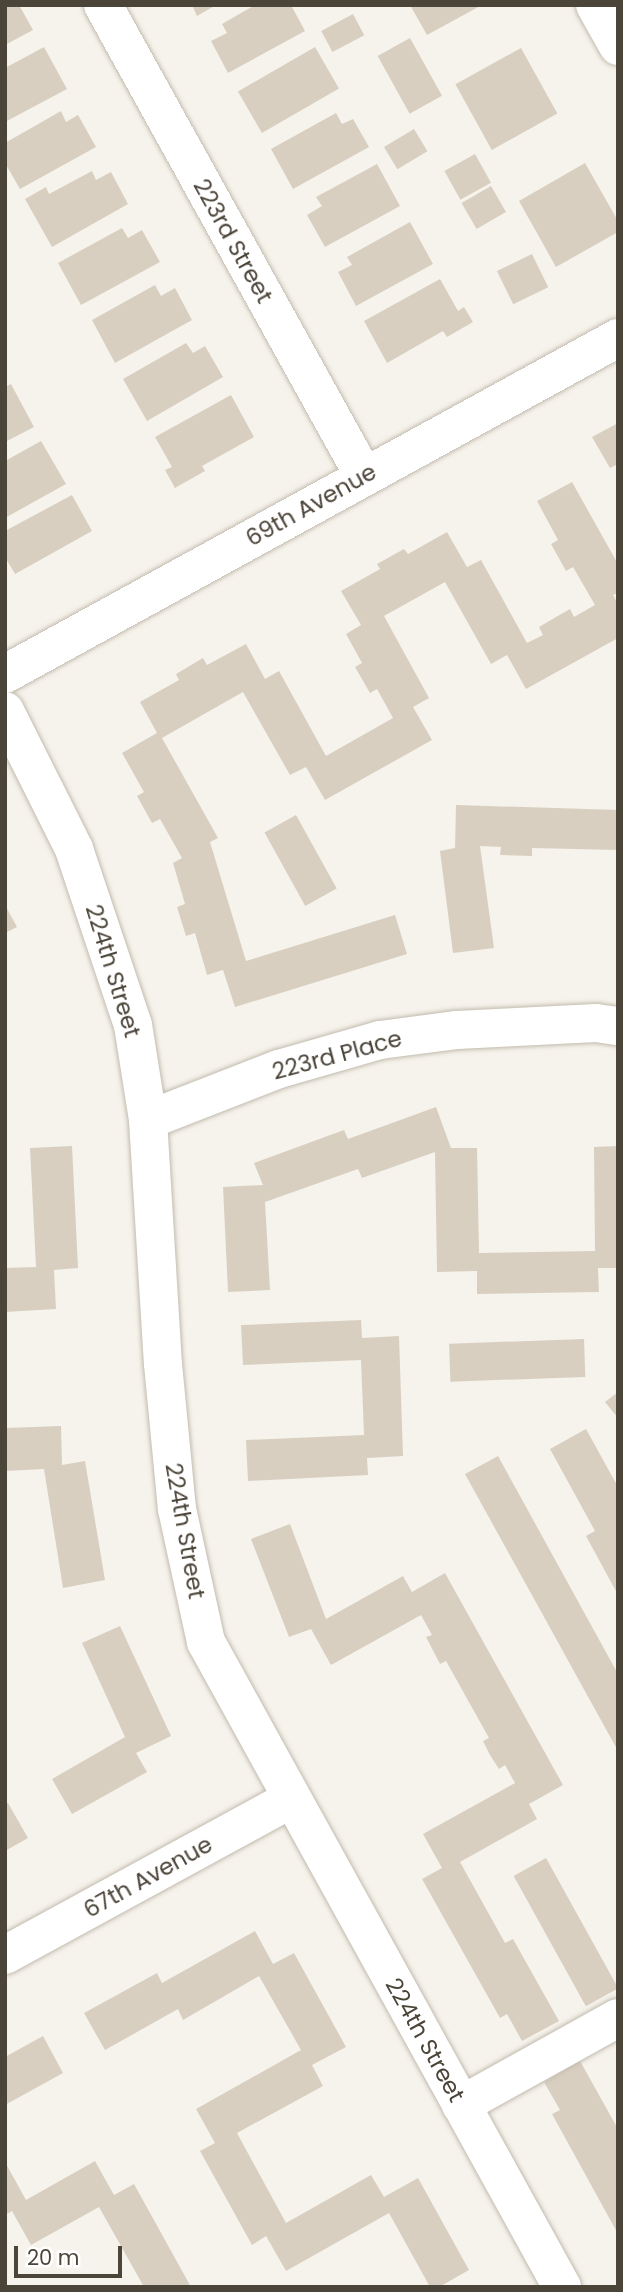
<!DOCTYPE html>
<html>
<head>
<meta charset="utf-8">
<style>
	body { margin:0 }
	#map { position:relative; width:623px; height:2292px; overflow:hidden; background:#f6f3ec; font-family:Poppins,sans-serif }
	div>[style] { position:absolute }
	.building>* { inset:0; background:#d8cfc1; transform-origin:0 0 }
	.roads { filter:drop-shadow(0 0 2px #c2bbae) drop-shadow(0 0 2px #c2bbae) }
	.minor>* { height:38px; margin:-19px; padding:0 19px; transform-origin:19px; border-radius:19px; background:#fff }
	span { translate:-50% -50%; white-space:nowrap; text-align:center; line-height:1.15; -webkit-text-stroke:5px #fff; paint-order:stroke }
	.street-label { font-size:23px; color:#4b4439 }
	.frame { position:absolute; inset:0; border:7px solid #4b4439; pointer-events:none }
	.scale { position:absolute; left:14px; top:2246px; width:108px; height:32px; box-sizing:border-box; border:4px solid #4b4439; border-top:0; padding-left:9px; font-size:21px; line-height:24px; white-space:nowrap; color:#4b4439; -webkit-text-stroke:5px #fff; paint-order:stroke }
</style>
</head>
<body>
<div id="map">
	<div class="building">
		<div style="clip-path:polygon(5px 5px,19px 5px,33px 30px,5px 45px)"></div>
		<div style="clip-path:polygon(192px 5px,216px 5px,197px 16px)"></div>
		<div style="clip-path:polygon(255px 5px,291px 5px,305px 31px,228px 73px,211px 41px,227px 33px,222px 24px)"></div>
		<div style="clip-path:polygon(410px 5px,482px 5px,427px 35px)"></div>
		<div style="left:353px;top:14px;width:24px;height:36px;rotate:62deg"></div>
		<div style="left:410px;top:38px;width:66px;height:37px;rotate:61deg"></div>
		<div style="clip-path:polygon(44px 47px,67px 89px,5px 122px,5px 68px)"></div>
		<div style="left:315px;top:47px;width:48px;height:89px;rotate:60deg"></div>
		<div style="left:521px;top:48px;width:75px;height:75px;rotate:61deg"></div>
		<div style="clip-path:polygon(61px 111px,66px 122px,78px 115px,96px 147px,20px 189px,5px 163px,5px 143px)"></div>
		<div style="clip-path:polygon(336px 113px,342px 124px,353px 119px,369px 147px,293px 189px,271px 149px)"></div>
		<div style="left:414px;top:129px;width:26px;height:35px;rotate:59deg"></div>
		<div style="left:475px;top:154px;width:33px;height:35px;rotate:61deg"></div>
		<div style="clip-path:polygon(585px 163px,618px 221px,618px 232px,556px 267px,519px 201px)"></div>
		<div style="clip-path:polygon(377px 164px,400px 206px,325px 247px,307px 215px,322px 206px,316px 197px)"></div>
		<div style="clip-path:polygon(92px 171px,96px 180px,111px 172px,128px 204px,52px 247px,25px 199px,46px 187px,49px 194px)"></div>
		<div style="left:491px;top:186px;width:30px;height:34px;rotate:60deg"></div>
		<div style="clip-path:polygon(410px 222px,433px 264px,356px 306px,338px 272px,352px 265px,347px 257px)"></div>
		<div style="clip-path:polygon(122px 228px,128px 238px,142px 230px,160px 262px,81px 305px,58px 263px)"></div>
		<div style="left:532px;top:254px;width:37px;height:39px;rotate:64deg"></div>
		<div style="clip-path:polygon(440px 279px,458px 311px,464px 307px,473px 322px,447px 337px,443px 331px,387px 363px,364px 321px)"></div>
		<div style="clip-path:polygon(155px 285px,161px 296px,175px 288px,192px 320px,115px 363px,92px 320px)"></div>
		<div style="clip-path:polygon(186px 343px,193px 353px,205px 346px,223px 377px,147px 421px,123px 379px)"></div>
		<div style="clip-path:polygon(11px 384px,34px 427px,5px 442px,5px 387px)"></div>
		<div style="clip-path:polygon(231px 395px,254px 437px,202px 466px,205px 471px,175px 488px,165px 470px,172px 467px,155px 437px)"></div>
		<div style="clip-path:polygon(618px 423px,618px 464px,610px 468px,592px 437px)"></div>
		<div style="clip-path:polygon(41px 441px,66px 484px,5px 518px,5px 461px)"></div>
		<div style="clip-path:polygon(572px 482px,618px 564px,618px 593px,613px 595px,618px 604px,618px 638px,526px 689px,507px 655px,491px 664px,445px 582px,384px 616px,429px 698px,413px 707px,432px 740px,325px 800px,306px 767px,290px 775px,243px 692px,162px 738px,218px 838px,210px 842px,246px 961px,395px 915px,407px 954px,235px 1007px,223px 970px,207px 975px,195px 933px,186px 936px,177px 907px,185px 904px,173px 863px,182px 858px,160px 819px,152px 823px,137px 796px,144px 792px,122px 753px,157px 733px,140px 702px,179px 680px,176px 674px,203px 658px,207px 665px,246px 644px,265px 679px,279px 671px,326px 756px,393px 718px,377px 689px,370px 693px,355px 667px,362px 663px,346px 634px,361px 625px,341px 591px,380px 569px,377px 564px,404px 549px,408px 554px,447px 532px,467px 567px,481px 560px,527px 643px,543px 635px,539px 627px,556px 617px,570px 609px,574px 617px,595px 605px,573px 567px,566px 571px,551px 544px,558px 540px,537px 501px)"></div>
		<div style="clip-path:polygon(72px 495px,92px 531px,15px 574px,5px 557px,5px 531px)"></div>
		<div style="clip-path:polygon(456px 805px,618px 810px,618px 850px,532px 848px,532px 856px,500px 855px,501px 847px,480px 846px,494px 948px,453px 953px,440px 851px,455px 848px)"></div>
		<div style="left:296px;top:815px;width:84px;height:36px;rotate:61deg"></div>
		<div style="clip-path:polygon(5px 905px,17px 927px,5px 933px)"></div>
		<div style="clip-path:polygon(436px 1107px,451px 1148px,477px 1148px,479px 1253px,595px 1251px,594px 1147px,618px 1146px,618px 1268px,598px 1268px,599px 1292px,477px 1294px,477px 1271px,437px 1272px,435px 1152px,362px 1178px,358px 1169px,265px 1202px,270px 1290px,228px 1292px,223px 1187px,263px 1185px,254px 1163px,344px 1130px,348px 1139px)"></div>
		<div style="clip-path:polygon(72px 1146px,78px 1268px,54px 1270px,56px 1309px,5px 1312px,5px 1268px,36px 1267px,30px 1148px)"></div>
		<div style="clip-path:polygon(361px 1320px,362px 1338px,399px 1336px,403px 1456px,367px 1458px,368px 1475px,248px 1481px,246px 1440px,364px 1435px,361px 1360px,243px 1365px,241px 1325px)"></div>
		<div style="left:584px;top:1339px;width:38px;height:135px;rotate:88deg"></div>
		<div style="clip-path:polygon(618px 1392px,618px 1418px,605px 1402px)"></div>
		<div style="clip-path:polygon(61px 1426px,62px 1465px,85px 1461px,105px 1580px,63px 1588px,44px 1469px,5px 1471px,5px 1428px)"></div>
		<div style="clip-path:polygon(586px 1429px,618px 1487px,618px 1595px,586px 1536px,595px 1531px,550px 1449px)"></div>
		<div style="clip-path:polygon(498px 1456px,618px 1674px,618px 1751px,465px 1474px)"></div>
		<div style="clip-path:polygon(290px 1524px,326px 1619px,403px 1576px,412px 1592px,445px 1573px,563px 1785px,529px 1804px,537px 1819px,460px 1862px,505px 1943px,513px 1939px,559px 2021px,522px 2041px,507px 2014px,500px 2018px,422px 1879px,442px 1868px,423px 1834px,515px 1783px,505px 1765px,499px 1769px,490px 1755px,483px 1741px,489px 1738px,446px 1661px,440px 1664px,426px 1637px,432px 1635px,421px 1615px,331px 1665px,311px 1629px,289px 1637px,251px 1539px)"></div>
		<div style="clip-path:polygon(120px 1626px,171px 1736px,136px 1753px,147px 1772px,72px 1814px,52px 1779px,125px 1737px,82px 1643px)"></div>
		<div style="clip-path:polygon(8px 1803px,28px 1838px,5px 1851px,5px 1804px)"></div>
		<div style="left:546px;top:1858px;width:149px;height:37px;rotate:61deg"></div>
		<div style="clip-path:polygon(255px 1931px,273px 1964px,294px 1953px,346px 2047px,312px 2065px,323px 2086px,237px 2133px,286px 2223px,371px 2175px,384px 2197px,418px 2178px,469px 2270px,439px 2287px,430px 2287px,389px 2213px,286px 2271px,266px 2236px,252px 2245px,200px 2151px,215px 2143px,196px 2109px,301px 2050px,259px 1976px,183px 2020px,178px 2009px,105px 2050px,84px 2013px,157px 1973px,162px 1983px)"></div>
		<div style="clip-path:polygon(43px 2036px,63px 2073px,5px 2105px,5px 2057px)"></div>
		<div style="clip-path:polygon(580px 2061px,618px 2129px,618px 2234px,552px 2114px,560px 2110px,544px 2082px)"></div>
		<div style="clip-path:polygon(95px 2161px,114px 2195px,134px 2184px,191px 2287px,144px 2287px,99px 2207px,31px 2245px,12px 2211px,5px 2215px,5px 2162px,26px 2200px)"></div>
	</div>
	<div class="roads">
		<div class="minor">
			<div style="left:103px;top:5px;width:538px;rotate:61.01deg"></div>
			<div style="left:595px;top:5px;width:47px;rotate:60.7deg"></div>
			<div style="left:5px;top:674px;width:699px;rotate:-28.73deg"></div>
			<div style="left:5px;top:711px;width:154px;rotate:63.4deg"></div>
			<div style="left:74px;top:849px;width:186px;rotate:71.5deg"></div>
			<div style="left:133px;top:1025px;width:96px;rotate:81deg"></div>
			<div style="left:148px;top:1120px;width:244px;rotate:86.5deg"></div>
			<div style="left:163px;top:1364px;width:146px;rotate:84.5deg"></div>
			<div style="left:177px;top:1509px;width:136px;rotate:77.7deg"></div>
			<div style="left:206px;top:1642px;width:737px;rotate:61.1deg"></div>
			<div style="left:148px;top:1120px;width:141px;rotate:-21.3deg"></div>
			<div style="left:279px;top:1069px;width:105px;rotate:-16deg"></div>
			<div style="left:380px;top:1040px;width:78px;rotate:-7.4deg"></div>
			<div style="left:457px;top:1030px;width:139px;rotate:-2.9deg"></div>
			<div style="left:596px;top:1023px;width:22px;rotate:8deg"></div>
			<div style="left:5px;top:1955px;width:326px;rotate:-28.6deg"></div>
			<div style="left:461px;top:2105px;width:179px;rotate:-29deg"></div>
		</div>
	</div>
	<div class="street-label">
		<span style="left:233px;top:241px;rotate:61deg">223rd Street</span>
		<span style="left:311px;top:505px;rotate:-29deg">69th Avenue</span>
		<span style="left:113px;top:971px;rotate:73deg">224th Street</span>
		<span style="left:337px;top:1055px;rotate:-15deg">223rd Place</span>
		<span style="left:185px;top:1531px;rotate:80deg">224th Street</span>
		<span style="left:148px;top:1877px;rotate:-29deg">67th Avenue</span>
		<span style="left:425px;top:2040px;rotate:61deg">224th Street</span>
	</div>
	<div class="frame"></div>
	<div class="scale">20 m</div>
</div>
</body>
</html>
